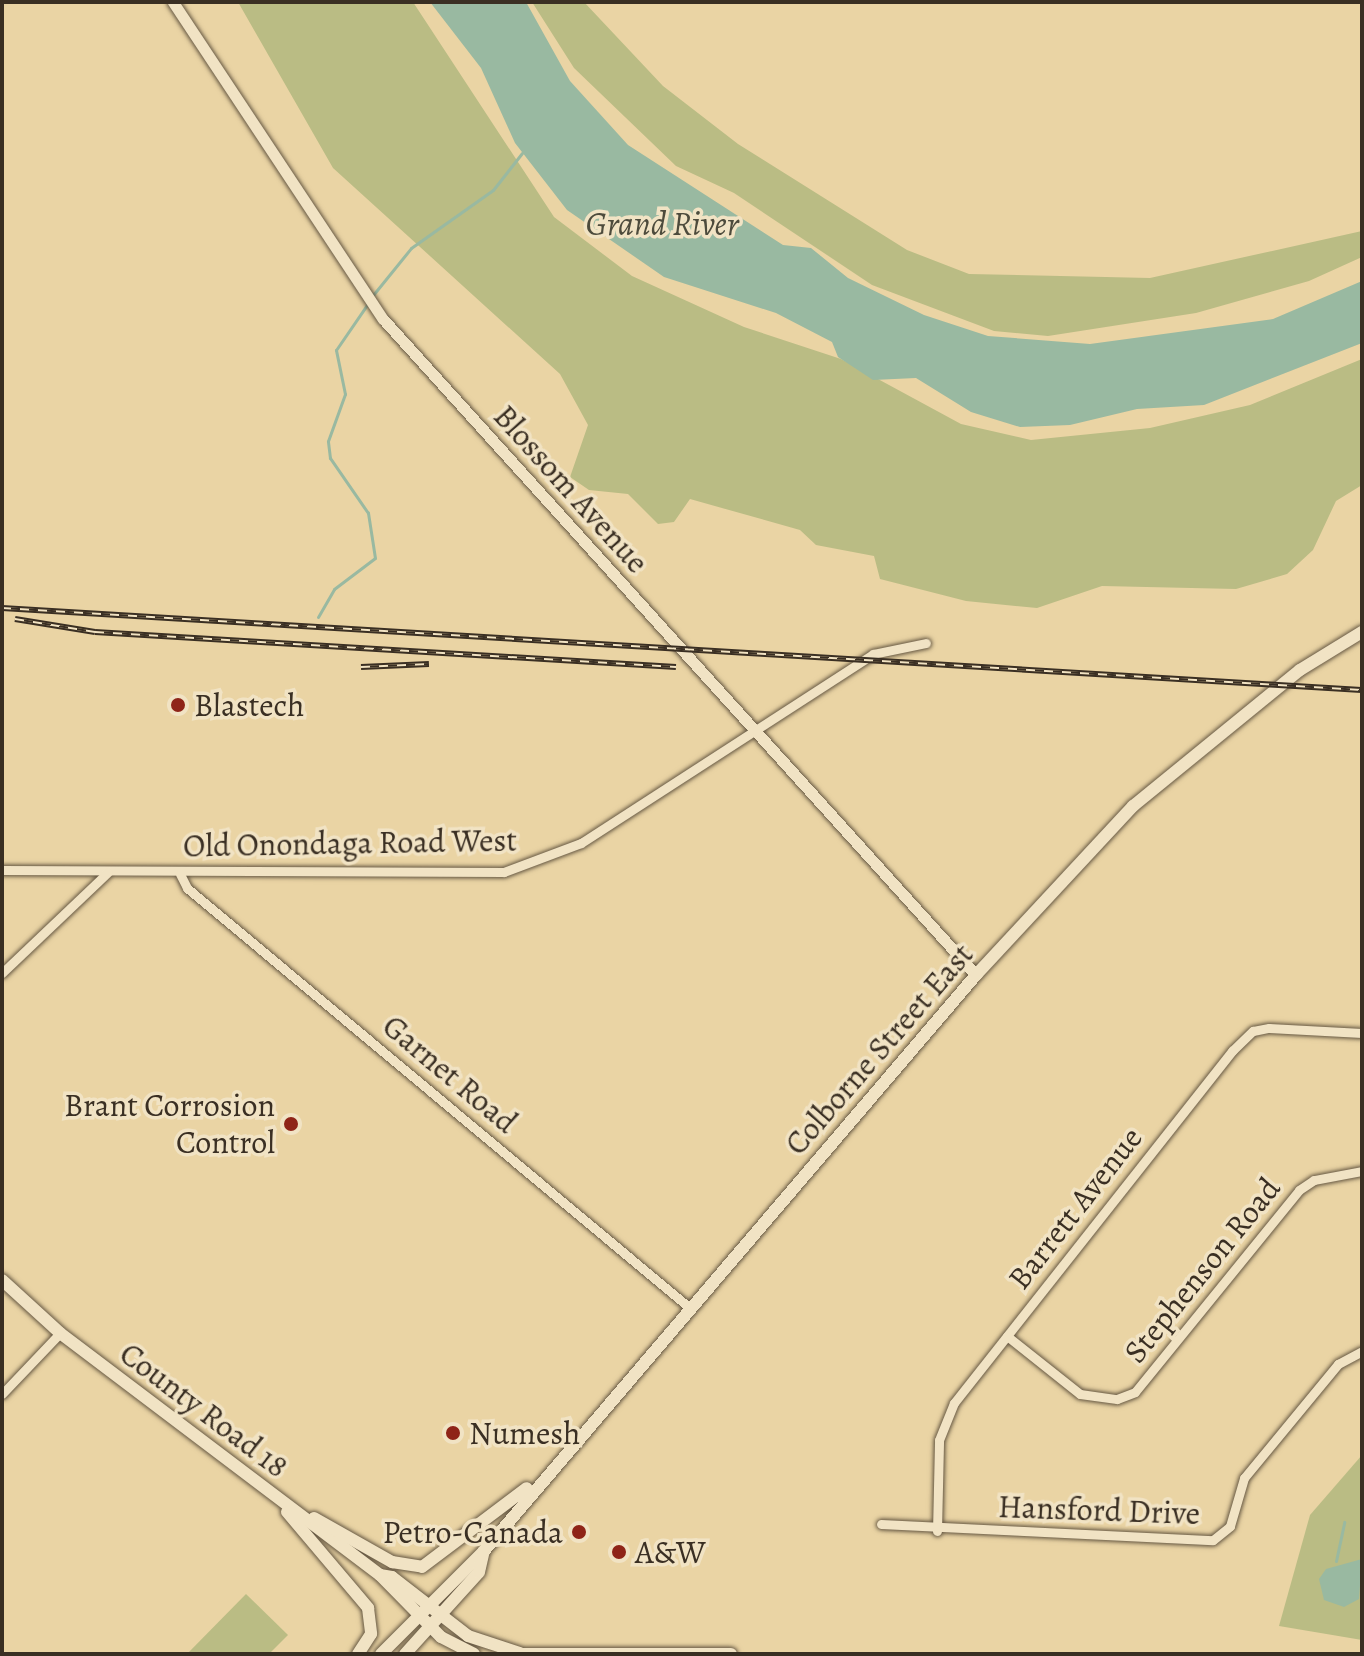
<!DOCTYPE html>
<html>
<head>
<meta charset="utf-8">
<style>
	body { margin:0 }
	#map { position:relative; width:1364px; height:1656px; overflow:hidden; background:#ead4a4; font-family:Alegreya,serif }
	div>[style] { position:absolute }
	.green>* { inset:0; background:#babc84 }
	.water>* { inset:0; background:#99b9a1 }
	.stream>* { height:3px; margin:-1.5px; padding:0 1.5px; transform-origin:1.5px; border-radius:1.5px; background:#99b9a1 }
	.roads { filter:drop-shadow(0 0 2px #665843) drop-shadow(0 0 2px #665843) }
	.minor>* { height:9px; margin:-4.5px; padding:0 4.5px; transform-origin:4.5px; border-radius:4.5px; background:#f1e3c4 }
	.tertiary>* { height:11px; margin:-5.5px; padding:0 5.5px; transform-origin:5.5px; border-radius:5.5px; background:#f1e3c4 }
	.secondary>* { height:12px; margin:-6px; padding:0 6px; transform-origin:6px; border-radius:6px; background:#f1e3c4 }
	.rail>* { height:6px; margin-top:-3px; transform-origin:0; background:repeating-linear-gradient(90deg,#f1e3c4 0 9px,#3a2f23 0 18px); box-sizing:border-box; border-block:2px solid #3a2f23 }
	.dots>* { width:22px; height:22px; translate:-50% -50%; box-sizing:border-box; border:4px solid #f1e3c4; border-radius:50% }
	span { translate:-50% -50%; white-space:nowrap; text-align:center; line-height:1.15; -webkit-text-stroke:7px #f1e3c4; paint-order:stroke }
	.street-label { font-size:32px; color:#3a2f23 }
	.poi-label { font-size:32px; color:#3a2f23 }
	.left { translate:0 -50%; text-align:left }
	.right { translate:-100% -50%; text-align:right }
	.water-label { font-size:34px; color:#4d4b3c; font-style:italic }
	.frame { position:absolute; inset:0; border:4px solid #3a2f23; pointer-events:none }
</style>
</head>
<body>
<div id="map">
	<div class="green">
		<div style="clip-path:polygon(238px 2px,413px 2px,554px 217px,632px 276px,744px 327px,841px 359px,961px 424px,1031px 440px,1150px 428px,1250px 405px,1362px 359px,1362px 485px,1336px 501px,1313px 550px,1287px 574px,1236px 589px,1102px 586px,1037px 608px,966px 601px,880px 579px,874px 556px,816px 545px,800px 530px,690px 499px,674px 522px,658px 524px,628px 494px,589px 490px,570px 477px,588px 425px,560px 374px,333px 168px)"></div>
		<div style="clip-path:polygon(532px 2px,584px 2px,663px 86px,738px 144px,907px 250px,969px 274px,1150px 278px,1362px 231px,1362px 257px,1309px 281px,1196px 313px,1048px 336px,994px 331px,872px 285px,734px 193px,676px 166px,574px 68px)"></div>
		<div style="clip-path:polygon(1362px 1455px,1362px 1640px,1279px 1626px,1310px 1515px)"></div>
		<div style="clip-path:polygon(246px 1594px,288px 1635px,269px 1654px,187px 1654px)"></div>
	</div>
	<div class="water">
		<div style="clip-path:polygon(430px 2px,526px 2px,570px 81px,628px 145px,783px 245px,811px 248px,848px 278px,924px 315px,988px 336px,1090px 344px,1273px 319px,1362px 281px,1362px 343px,1204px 405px,1137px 409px,1070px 425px,1020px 427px,971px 412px,916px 378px,873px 380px,838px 357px,832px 342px,776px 313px,664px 277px,567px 210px,515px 143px,481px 68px)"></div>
		<div style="clip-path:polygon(1362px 1559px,1359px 1599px,1344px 1607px,1324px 1600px,1319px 1579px,1326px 1569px)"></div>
	</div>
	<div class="stream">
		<div style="left:373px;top:295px;width:60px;rotate:-51deg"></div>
		<div style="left:411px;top:248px;width:100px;rotate:-35.3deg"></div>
		<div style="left:493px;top:190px;width:47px;rotate:-51.9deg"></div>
		<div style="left:318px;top:617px;width:32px;rotate:-60deg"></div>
		<div style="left:334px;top:589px;width:51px;rotate:-37.1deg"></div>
		<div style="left:375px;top:558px;width:46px;rotate:-98.8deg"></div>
		<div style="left:368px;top:513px;width:67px;rotate:-124.6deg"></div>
		<div style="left:330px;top:458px;width:17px;rotate:-97deg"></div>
		<div style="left:328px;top:441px;width:50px;rotate:-70.1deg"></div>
		<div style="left:345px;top:394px;width:45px;rotate:-101.6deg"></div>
		<div style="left:336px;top:350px;width:58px;rotate:-55.5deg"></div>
		<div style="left:1336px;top:1561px;width:40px;rotate:-78deg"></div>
	</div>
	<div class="roads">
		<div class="minor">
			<div style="left:2px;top:870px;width:502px;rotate:0.23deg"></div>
			<div style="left:504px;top:872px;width:82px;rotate:-20.6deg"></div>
			<div style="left:581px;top:843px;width:348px;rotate:-32.9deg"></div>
			<div style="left:873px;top:654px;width:54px;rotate:-11.7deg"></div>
			<div style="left:180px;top:874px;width:16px;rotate:63deg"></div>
			<div style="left:187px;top:888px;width:657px;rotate:39.87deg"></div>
			<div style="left:2px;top:973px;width:146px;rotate:-43.6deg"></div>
			<div style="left:1007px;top:1336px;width:93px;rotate:38.5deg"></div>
			<div style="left:1080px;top:1394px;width:37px;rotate:8deg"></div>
			<div style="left:1117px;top:1399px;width:19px;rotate:-21deg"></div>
			<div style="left:1135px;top:1392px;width:260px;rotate:-50.9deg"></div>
			<div style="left:1299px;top:1190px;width:18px;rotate:-34deg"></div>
			<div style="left:1314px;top:1180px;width:49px;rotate:-10.6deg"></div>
			<div style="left:2px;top:1394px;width:84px;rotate:-46.4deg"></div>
			<div style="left:881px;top:1524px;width:332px;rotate:2.8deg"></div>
			<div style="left:1213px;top:1540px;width:22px;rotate:-39deg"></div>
			<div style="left:1230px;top:1526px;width:50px;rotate:-73.7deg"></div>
			<div style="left:1244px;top:1478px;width:148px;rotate:-50.5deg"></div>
			<div style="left:1338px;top:1364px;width:27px;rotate:-28deg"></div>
			<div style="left:937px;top:1531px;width:91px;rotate:-88.7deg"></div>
			<div style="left:939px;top:1440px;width:40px;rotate:-68deg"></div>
			<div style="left:954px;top:1403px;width:449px;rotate:-51.7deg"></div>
			<div style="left:1232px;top:1051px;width:29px;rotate:-44deg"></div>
			<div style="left:1253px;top:1031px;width:16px;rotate:-11deg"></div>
			<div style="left:1269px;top:1028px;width:93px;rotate:3.1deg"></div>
		</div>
		<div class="tertiary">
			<div style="left:173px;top:2px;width:380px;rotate:56.5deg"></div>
			<div style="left:383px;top:319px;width:884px;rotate:47.89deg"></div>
		</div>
		<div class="secondary">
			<div style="left:2px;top:1280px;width:79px;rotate:42.4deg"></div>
			<div style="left:60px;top:1333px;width:401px;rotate:37.1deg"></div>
			<div style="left:380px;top:1575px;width:12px;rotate:9deg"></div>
			<div style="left:392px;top:1577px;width:96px;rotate:37.8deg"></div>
			<div style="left:468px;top:1636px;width:55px;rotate:18.1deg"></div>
			<div style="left:287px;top:1512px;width:126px;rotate:49.8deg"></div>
			<div style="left:368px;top:1608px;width:26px;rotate:83deg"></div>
			<div style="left:371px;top:1634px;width:24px;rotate:123deg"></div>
			<div style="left:314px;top:1518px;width:90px;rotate:29.4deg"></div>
			<div style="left:392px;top:1562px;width:30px;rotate:9deg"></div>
			<div style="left:422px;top:1567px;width:131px;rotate:-37deg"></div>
			<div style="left:380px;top:1575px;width:87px;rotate:45.5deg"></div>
			<div style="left:441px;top:1637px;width:37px;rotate:27deg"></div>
			<div style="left:381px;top:1654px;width:146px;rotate:-45deg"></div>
			<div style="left:484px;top:1551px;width:758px;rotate:-49.5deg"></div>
			<div style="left:976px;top:975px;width:231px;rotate:-47.1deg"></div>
			<div style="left:1133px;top:806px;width:215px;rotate:-39.2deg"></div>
			<div style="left:1300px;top:670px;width:73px;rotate:-31.5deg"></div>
			<div style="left:405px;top:1654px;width:110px;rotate:-47.9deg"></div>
			<div style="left:479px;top:1572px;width:22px;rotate:-77deg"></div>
			<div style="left:516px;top:1654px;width:215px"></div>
		</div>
	</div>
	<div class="rail">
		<div style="left:2px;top:608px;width:1362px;rotate:3.45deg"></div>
		<div style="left:15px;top:619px;width:81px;rotate:9.2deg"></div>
		<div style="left:95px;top:632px;width:582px;rotate:3.45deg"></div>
		<div style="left:361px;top:667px;width:68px;rotate:-2.5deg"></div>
	</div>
	<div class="dots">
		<div style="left:178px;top:705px;background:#8f2418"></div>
		<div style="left:291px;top:1124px;background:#8f2418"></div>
		<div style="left:453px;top:1433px;background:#8f2418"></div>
		<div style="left:579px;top:1532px;background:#8f2418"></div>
		<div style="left:619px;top:1552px;background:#8f2418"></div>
	</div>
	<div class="street-label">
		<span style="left:571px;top:489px;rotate:48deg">Blossom Avenue</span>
		<span style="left:350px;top:843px;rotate:-1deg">Old Onondaga Road West</span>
		<span style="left:879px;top:1049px;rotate:-49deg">Colborne Street East</span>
		<span style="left:450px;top:1074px;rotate:40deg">Garnet Road</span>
		<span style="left:1075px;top:1208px;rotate:-52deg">Barrett Avenue</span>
		<span style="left:1202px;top:1270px;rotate:-51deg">Stephenson Road</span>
		<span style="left:204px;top:1410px;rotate:37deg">County Road 18</span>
		<span style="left:1099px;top:1510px;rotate:2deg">Hansford Drive</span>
	</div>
	<div class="poi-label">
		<span class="left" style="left:194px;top:705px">Blastech</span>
		<span class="right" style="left:275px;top:1124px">Brant Corrosion<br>Control</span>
		<span class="left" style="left:469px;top:1433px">Numesh</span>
		<span class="right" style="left:563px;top:1532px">Petro-Canada</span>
		<span class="left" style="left:635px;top:1552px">A&amp;W</span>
	</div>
	<div class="water-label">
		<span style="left:662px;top:224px">Grand River</span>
	</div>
	<div class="frame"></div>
</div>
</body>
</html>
